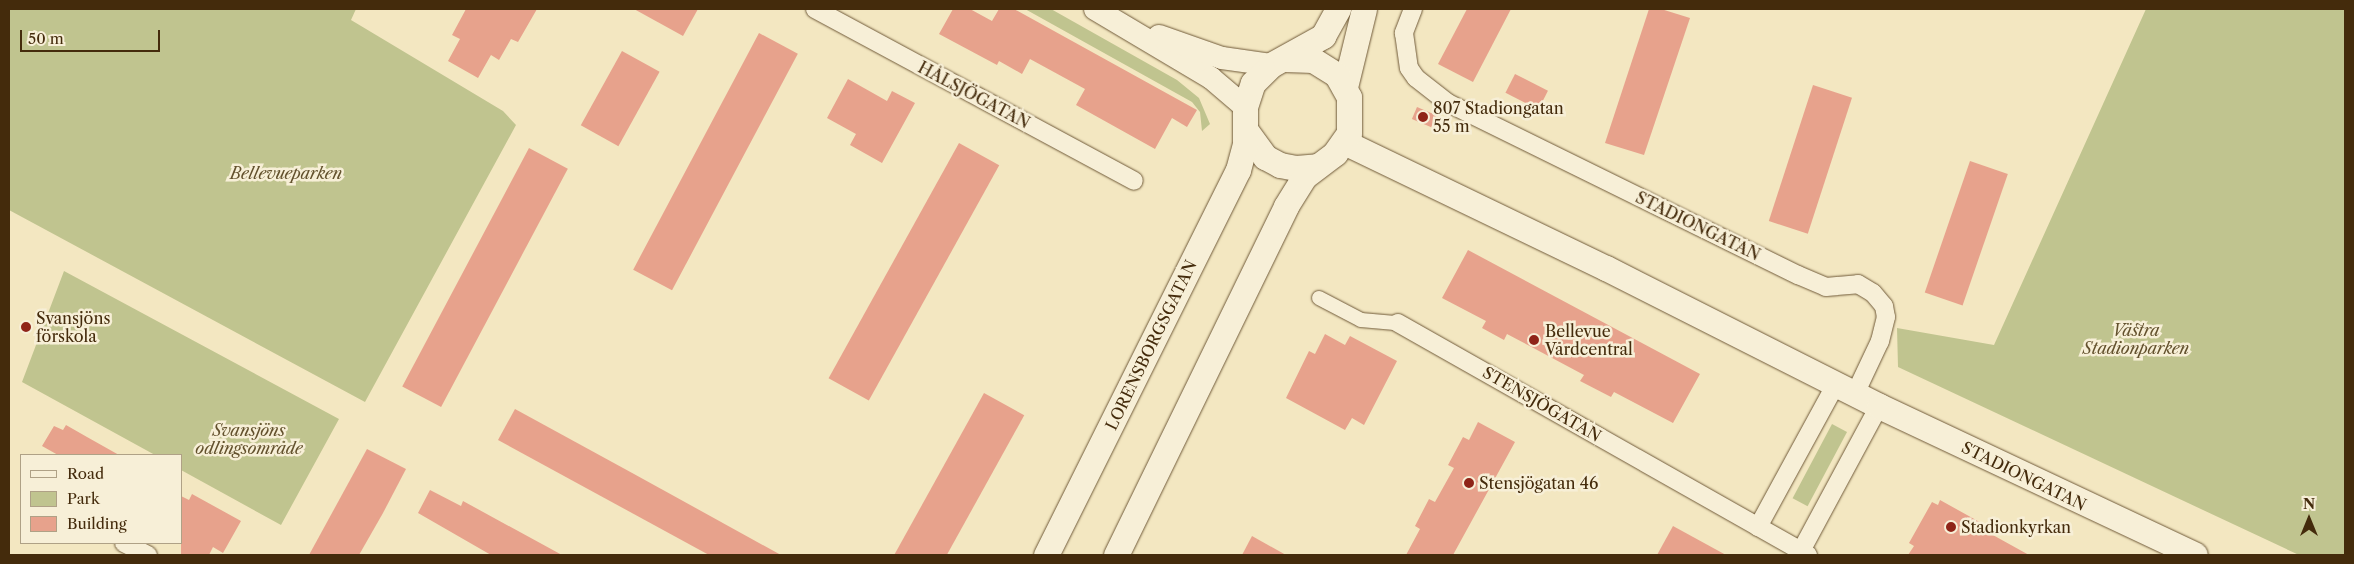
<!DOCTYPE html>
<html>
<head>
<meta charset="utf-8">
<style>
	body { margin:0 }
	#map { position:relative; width:2354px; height:564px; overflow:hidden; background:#f3e7c1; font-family:"Libre Caslon Text",serif }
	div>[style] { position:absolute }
	.green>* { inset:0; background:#c0c48f; transform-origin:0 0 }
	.building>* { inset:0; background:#e7a28c; transform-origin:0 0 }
	.roads { filter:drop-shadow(0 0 1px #705a39) drop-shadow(0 0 1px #705a39) }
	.pedestrian>* { height:14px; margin:-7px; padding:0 7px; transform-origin:7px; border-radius:7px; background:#f7efd7 }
	.minor>* { height:18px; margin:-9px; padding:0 9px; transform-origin:9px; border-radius:9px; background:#f7efd7 }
	.tertiary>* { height:22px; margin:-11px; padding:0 11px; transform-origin:11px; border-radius:11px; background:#f7efd7 }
	.secondary>* { height:25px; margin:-12.5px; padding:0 12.5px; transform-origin:12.5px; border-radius:12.5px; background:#f7efd7 }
	.dots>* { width:14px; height:14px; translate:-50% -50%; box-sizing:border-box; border:2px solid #f7efd7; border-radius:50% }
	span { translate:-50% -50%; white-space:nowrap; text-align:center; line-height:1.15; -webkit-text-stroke:5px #f7efd7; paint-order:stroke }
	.street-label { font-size:16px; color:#442b0c }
	.poi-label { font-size:16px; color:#442b0c }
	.left { translate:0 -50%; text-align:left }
	.park-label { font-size:16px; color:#63512d; font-style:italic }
	.frame { position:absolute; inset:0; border:10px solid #442b0c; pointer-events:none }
	.legend { position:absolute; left:20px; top:454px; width:162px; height:90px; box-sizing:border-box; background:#f7efd7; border:1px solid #afa186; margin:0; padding:6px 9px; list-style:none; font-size:15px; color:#442b0c }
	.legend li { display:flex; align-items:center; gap:10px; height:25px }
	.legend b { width:25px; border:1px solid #afa186 }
	.north { position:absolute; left:2284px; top:494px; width:50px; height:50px; -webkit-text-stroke:4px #f7efd7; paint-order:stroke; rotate:0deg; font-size:14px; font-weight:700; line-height:20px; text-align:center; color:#442b0c }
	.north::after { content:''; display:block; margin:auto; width:18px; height:22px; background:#442b0c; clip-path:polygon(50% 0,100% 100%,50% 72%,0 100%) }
	.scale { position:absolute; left:20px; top:30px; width:140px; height:22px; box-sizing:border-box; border:2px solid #442b0c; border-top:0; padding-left:6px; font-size:15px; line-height:18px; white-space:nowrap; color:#442b0c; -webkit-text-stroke:4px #f7efd7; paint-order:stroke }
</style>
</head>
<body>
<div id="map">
	<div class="green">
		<div style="clip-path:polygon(9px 9px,356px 9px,351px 20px,503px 111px,516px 125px,365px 402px,9px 210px)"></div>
		<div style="clip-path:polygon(1025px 9px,1051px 9px,1177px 80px,1199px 98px,1210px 124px,1202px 131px,1200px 112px,1192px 102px)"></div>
		<div style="clip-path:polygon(2146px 9px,2345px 9px,2345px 555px,2299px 555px,1898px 367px,1897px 328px,1994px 345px)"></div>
		<div style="clip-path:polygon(64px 271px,339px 419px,281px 525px,181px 470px,181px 455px,155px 455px,22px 382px)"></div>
		<div style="left:1832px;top:424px;width:17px;height:84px;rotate:28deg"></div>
	</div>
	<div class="building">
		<div style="clip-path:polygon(466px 9px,537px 9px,518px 42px,511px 39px,499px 60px,491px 55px,478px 78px,448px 61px,460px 39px,452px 35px)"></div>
		<div style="clip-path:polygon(634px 9px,698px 9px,683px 36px)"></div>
		<div style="clip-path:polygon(953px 9px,970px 9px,992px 21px,999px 9px,1014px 9px,1197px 110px,1187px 127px,1172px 118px,1155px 149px,1076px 105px,1085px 89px,1030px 59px,1022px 74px,999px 61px,997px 65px,939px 34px)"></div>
		<div style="clip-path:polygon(1467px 9px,1511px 9px,1473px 82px,1438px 64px)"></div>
		<div style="clip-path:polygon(1649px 9px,1661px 9px,1690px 18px,1644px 155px,1605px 143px)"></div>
		<div style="left:759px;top:33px;width:44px;height:268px;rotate:28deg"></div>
		<div style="left:622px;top:51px;width:43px;height:85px;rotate:29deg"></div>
		<div style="left:1515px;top:74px;width:37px;height:21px;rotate:27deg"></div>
		<div style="clip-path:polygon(848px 79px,887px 101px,892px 91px,915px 103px,882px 163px,850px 145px,856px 134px,827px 118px)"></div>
		<div style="left:1813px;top:85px;width:41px;height:143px;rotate:18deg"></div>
		<div style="left:1417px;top:107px;width:21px;height:13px;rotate:23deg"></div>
		<div style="left:959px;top:143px;width:46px;height:269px;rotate:29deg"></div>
		<div style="left:529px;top:148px;width:44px;height:270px;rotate:28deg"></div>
		<div style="left:1970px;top:161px;width:40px;height:139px;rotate:19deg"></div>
		<div style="clip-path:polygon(1468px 250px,1700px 374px,1673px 423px,1614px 392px,1611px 397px,1580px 381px,1584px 375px,1507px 334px,1504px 340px,1482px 328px,1486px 321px,1442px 298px)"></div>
		<div style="clip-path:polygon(1325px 334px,1345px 345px,1350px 336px,1397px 361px,1364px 425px,1352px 418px,1345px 430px,1286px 398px,1309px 351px,1315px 354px)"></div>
		<div style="left:984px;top:393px;width:46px;height:185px;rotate:29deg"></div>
		<div style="clip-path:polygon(515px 409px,634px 474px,781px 555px,709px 555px,498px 440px)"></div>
		<div style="clip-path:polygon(1478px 422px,1515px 442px,1453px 555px,1406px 555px,1420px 529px,1415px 526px,1429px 499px,1435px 502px,1454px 468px,1448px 465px,1463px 437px,1469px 440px)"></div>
		<div style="clip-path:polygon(66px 425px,87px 437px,119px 455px,58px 455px,42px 446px,54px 426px,63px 430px)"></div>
		<div style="clip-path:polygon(367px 449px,406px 469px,383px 513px,359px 555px,309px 555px)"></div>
		<div style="clip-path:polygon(430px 490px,461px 506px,463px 501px,562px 555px,491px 555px,418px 513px)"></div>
		<div style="clip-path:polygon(192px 494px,241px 521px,223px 553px,213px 547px,209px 555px,181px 555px,181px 496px,189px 500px)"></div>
		<div style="clip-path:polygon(1940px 500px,1985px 525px,1982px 529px,2029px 555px,1908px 555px,1914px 546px,1909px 543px,1932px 502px,1938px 505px)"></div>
		<div style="clip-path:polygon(1673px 526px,1726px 555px,1657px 555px)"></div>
		<div style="clip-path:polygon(1252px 536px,1286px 555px,1242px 555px)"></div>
	</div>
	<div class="roads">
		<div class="pedestrian">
			<div style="left:1319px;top:298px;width:47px;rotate:27.6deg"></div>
			<div style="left:1361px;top:320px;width:37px;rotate:5deg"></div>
		</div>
		<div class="minor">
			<div style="left:815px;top:9px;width:362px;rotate:28.3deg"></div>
			<div style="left:1413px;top:9px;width:26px;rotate:111deg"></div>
			<div style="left:1404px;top:33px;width:35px;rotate:82deg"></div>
			<div style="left:1409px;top:68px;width:12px;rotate:55deg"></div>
			<div style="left:1416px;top:78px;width:41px;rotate:38deg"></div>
			<div style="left:1448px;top:103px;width:390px;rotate:26.2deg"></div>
			<div style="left:1798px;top:275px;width:30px;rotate:23deg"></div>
			<div style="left:1826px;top:287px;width:32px;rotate:-5deg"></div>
			<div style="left:1858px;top:284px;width:17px;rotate:31deg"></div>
			<div style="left:1873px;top:293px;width:17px;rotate:50deg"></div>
			<div style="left:1884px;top:306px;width:11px;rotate:80deg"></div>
			<div style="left:1886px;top:317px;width:25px;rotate:104deg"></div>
			<div style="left:1880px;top:341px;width:59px;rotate:115.3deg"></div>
			<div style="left:1398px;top:323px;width:471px;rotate:29.5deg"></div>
			<div style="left:1758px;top:527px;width:163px;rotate:-61.4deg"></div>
			<div style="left:124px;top:543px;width:27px;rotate:27deg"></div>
			<div style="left:1801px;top:551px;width:165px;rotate:-61.7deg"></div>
		</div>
		<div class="tertiary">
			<div style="left:1095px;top:9px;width:135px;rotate:30.7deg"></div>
			<div style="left:1211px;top:78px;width:45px;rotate:40.5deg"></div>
			<div style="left:1159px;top:36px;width:67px;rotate:19.2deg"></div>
			<div style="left:1222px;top:58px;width:49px;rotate:8.1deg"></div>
		</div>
		<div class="secondary">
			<div style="left:1345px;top:87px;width:80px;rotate:-76.3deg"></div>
			<div style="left:1247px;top:132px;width:31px;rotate:54deg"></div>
			<div style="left:1265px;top:157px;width:17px;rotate:28deg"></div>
			<div style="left:1280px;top:165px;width:16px;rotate:11deg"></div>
			<div style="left:1296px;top:168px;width:21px;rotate:-5deg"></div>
			<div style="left:1344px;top:142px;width:291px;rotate:25.7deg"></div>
			<div style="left:1606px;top:268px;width:306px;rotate:26.8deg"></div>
			<div style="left:1879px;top:406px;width:349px;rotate:25.2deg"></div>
			<div style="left:1046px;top:555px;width:430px;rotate:-63.5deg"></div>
			<div style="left:1238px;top:170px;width:27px;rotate:-75deg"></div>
			<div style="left:1245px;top:144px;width:37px;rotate:-90deg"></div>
			<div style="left:1245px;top:107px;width:25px;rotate:-72deg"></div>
			<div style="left:1253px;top:83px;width:25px;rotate:-45deg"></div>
			<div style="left:1271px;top:65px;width:60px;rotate:-29.1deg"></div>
			<div style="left:1323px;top:36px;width:31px;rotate:-61deg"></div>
			<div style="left:1116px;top:555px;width:388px;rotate:-64deg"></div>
			<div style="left:1286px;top:206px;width:36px;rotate:-58deg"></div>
			<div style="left:1305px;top:176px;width:38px;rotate:-37deg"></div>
			<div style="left:1335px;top:153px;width:24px;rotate:-55deg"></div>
			<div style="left:1349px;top:133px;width:36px;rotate:-90deg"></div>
			<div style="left:1349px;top:97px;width:25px;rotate:-119deg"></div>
			<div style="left:1337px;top:75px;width:28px;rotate:-148deg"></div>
			<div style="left:1313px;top:60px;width:28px;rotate:-178deg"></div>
		</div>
	</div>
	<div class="dots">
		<div style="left:1423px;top:117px;background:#8f2418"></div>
		<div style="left:26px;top:327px;background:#8f2418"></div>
		<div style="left:1534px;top:340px;background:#8f2418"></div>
		<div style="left:1469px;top:483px;background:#8f2418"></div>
		<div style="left:1951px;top:527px;background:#8f2418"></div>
	</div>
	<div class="street-label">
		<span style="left:974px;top:95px;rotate:28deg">HÅLSJÖGATAN</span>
		<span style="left:1698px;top:226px;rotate:26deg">STADIONGATAN</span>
		<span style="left:1151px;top:345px;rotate:-64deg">LORENSBORGSGATAN</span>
		<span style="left:1542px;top:404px;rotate:30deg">STENSJÖGATAN</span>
		<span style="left:2024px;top:476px;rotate:26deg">STADIONGATAN</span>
	</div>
	<div class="poi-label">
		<span class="left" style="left:1433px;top:117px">807 Stadiongatan<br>55 m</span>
		<span class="left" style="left:36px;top:327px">Svansjöns<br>förskola</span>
		<span class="left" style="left:1545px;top:340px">Bellevue<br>Vårdcentral</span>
		<span class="left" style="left:1479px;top:483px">Stensjögatan 46</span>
		<span class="left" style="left:1961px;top:527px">Stadionkyrkan</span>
	</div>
	<div class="park-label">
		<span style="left:286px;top:173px">Bellevueparken</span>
		<span style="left:2136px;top:339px">Västra<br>Stadionparken</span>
		<span style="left:249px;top:439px">Svansjöns<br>odlingsområde</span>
	</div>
	<div class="frame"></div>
	<ul class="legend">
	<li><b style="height:6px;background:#f7efd7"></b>Road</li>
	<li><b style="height:14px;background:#c0c48f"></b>Park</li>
	<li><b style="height:14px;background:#e7a28c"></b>Building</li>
	</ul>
	<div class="north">N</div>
	<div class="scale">50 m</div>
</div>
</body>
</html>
